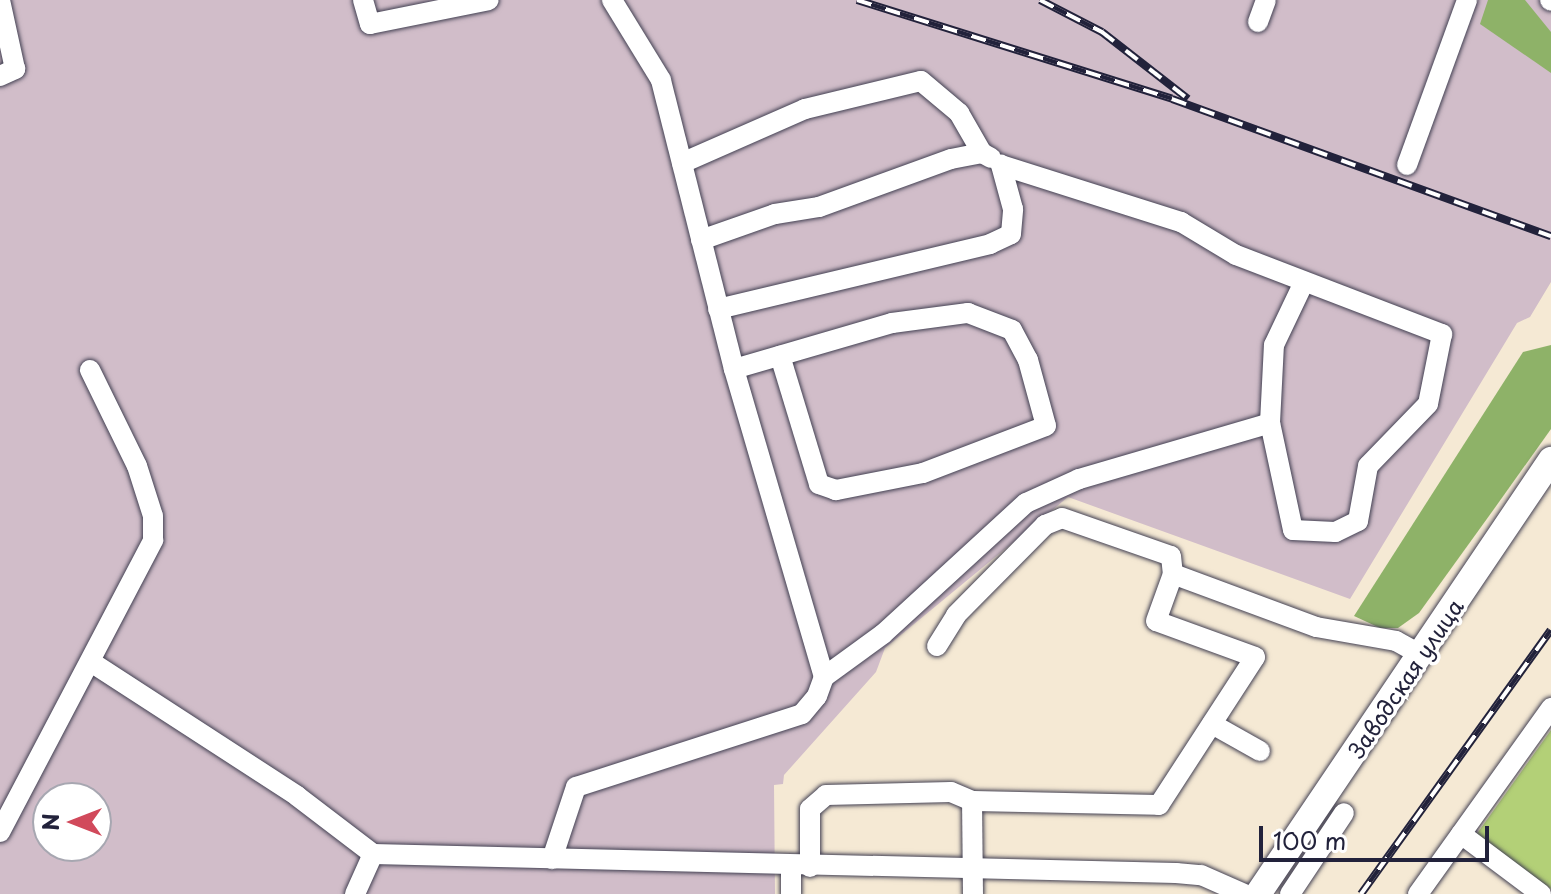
<!DOCTYPE html>
<html>
<head>
<meta charset="utf-8">
<style>
	body { margin:0 }
	#map { position:relative; width:1551px; height:894px; overflow:hidden; background:#f5e9d4; font-family:"Playpen Sans",sans-serif }
	div>[style] { position:absolute }
	.industrial>* { inset:0; background:#d1bdc9 }
	.green>* { inset:0; background:#b3d077 }
	.forest>* { inset:0; background:#8eb268 }
	.roads { filter:drop-shadow(0 0 2px #424052) drop-shadow(0 0 2px #424052) }
	.minor>* { height:20px; margin:-10px; padding:0 10px; transform-origin:10px; border-radius:10px; background:#fff }
	.major>* { height:26px; margin:-13px; padding:0 13px; transform-origin:13px; border-radius:13px; background:#fff }
	.rail>* { height:8px; margin-top:-4px; transform-origin:0; background:repeating-linear-gradient(90deg,#fff 0 15px,#22223b 0 30px); box-sizing:border-box; border-block:2px solid #22223b }
	span { translate:-50% -50%; white-space:nowrap; text-align:center; line-height:1.15; -webkit-text-stroke:7px #fff; paint-order:stroke }
	.street-label { font-size:22px; color:#22223b }
	.north { position:absolute; left:32px; top:782px; width:80px; height:80px; box-sizing:border-box; background:#fff; border:2px solid #a7a7b1; border-radius:50%; rotate:270deg; font-size:22px; font-weight:700; line-height:32px; text-align:center; color:#22223b }
	.north::after { content:''; display:block; margin:auto; width:28px; height:36px; background:#d1495b; clip-path:polygon(50% 0,100% 100%,50% 72%,0 100%) }
	.scale { position:absolute; left:1259px; top:826px; width:230px; height:36px; box-sizing:border-box; border:4px solid #22223b; border-top:0; padding-left:10px; font-size:24px; line-height:28px; white-space:nowrap; color:#22223b; -webkit-text-stroke:6px #fff; paint-order:stroke }
</style>
</head>
<body>
<div id="map">
	<div class="industrial">
		<div style="clip-path:polygon(evenodd,0 0,1551px 0,1551px 282px,1530px 317px,1517px 323px,1350px 599px,1068px 497px,885px 648px,876px 672px,784px 775px,783px 784px,774px 785px,775px 894px,0 894px,0 0,48px 798px,96px 798px,96px 846px,48px 846px,48px 798px)"></div>
	</div>
	<div class="green">
		<div style="clip-path:polygon(1551px 730px,1551px 889px,1476px 835px)"></div>
	</div>
	<div class="forest">
		<div style="clip-path:polygon(1488px 0,1525px 0,1551px 32px,1551px 73px,1480px 24px)"></div>
		<div style="clip-path:polygon(1551px 345px,1551px 429px,1494px 509px,1419px 613px,1398px 628px,1380px 628px,1354px 616px,1523px 352px)"></div>
	</div>
	<div class="roads">
		<div class="minor">
			<div style="left:363px;top:0;width:25px;rotate:74deg"></div>
			<div style="left:370px;top:24px;width:121px;rotate:-11.4deg"></div>
			<div style="left:1550px;top:0;width:1px;rotate:45deg"></div>
			<div style="left:1258px;top:22px;width:23px;rotate:-70deg"></div>
			<div style="left:0;top:76px;width:17px;rotate:-25deg"></div>
			<div style="left:15px;top:69px;width:71px;rotate:-102.3deg"></div>
			<div style="left:682px;top:163px;width:134px;rotate:-23.7deg"></div>
			<div style="left:805px;top:109px;width:119px;rotate:-13.6deg"></div>
			<div style="left:921px;top:81px;width:50px;rotate:40.1deg"></div>
			<div style="left:959px;top:113px;width:46px;rotate:60.1deg"></div>
			<div style="left:1407px;top:165px;width:176px;rotate:-70deg"></div>
			<div style="left:701px;top:240px;width:78px;rotate:-19.4deg"></div>
			<div style="left:775px;top:214px;width:45px;rotate:-9deg"></div>
			<div style="left:819px;top:207px;width:140px;rotate:-20deg"></div>
			<div style="left:951px;top:159px;width:32px;rotate:-11deg"></div>
			<div style="left:982px;top:153px;width:10px;rotate:29deg"></div>
			<div style="left:718px;top:309px;width:280px;rotate:-13.4deg"></div>
			<div style="left:990px;top:244px;width:23px;rotate:-25deg"></div>
			<div style="left:1011px;top:234px;width:25px;rotate:-85deg"></div>
			<div style="left:1013px;top:209px;width:46px;rotate:-105.3deg"></div>
			<div style="left:1001px;top:165px;width:189px;rotate:17.6deg"></div>
			<div style="left:1181px;top:222px;width:64px;rotate:31deg"></div>
			<div style="left:1236px;top:255px;width:221px;rotate:21deg"></div>
			<div style="left:1442px;top:334px;width:71px;rotate:101.3deg"></div>
			<div style="left:1428px;top:404px;width:86px;rotate:134.1deg"></div>
			<div style="left:1368px;top:466px;width:56px;rotate:100.3deg"></div>
			<div style="left:1358px;top:521px;width:25px;rotate:154deg"></div>
			<div style="left:1335px;top:532px;width:42px;rotate:-177.3deg"></div>
			<div style="left:1293px;top:530px;width:109px;rotate:-102.1deg"></div>
			<div style="left:1270px;top:423px;width:78px;rotate:-87.1deg"></div>
			<div style="left:1274px;top:345px;width:70px;rotate:-64.5deg"></div>
			<div style="left:734px;top:369px;width:165px;rotate:-16.2deg"></div>
			<div style="left:892px;top:323px;width:77px;rotate:-7.5deg"></div>
			<div style="left:968px;top:313px;width:47px;rotate:21.1deg"></div>
			<div style="left:1012px;top:330px;width:34px;rotate:62deg"></div>
			<div style="left:1028px;top:360px;width:68px;rotate:74.7deg"></div>
			<div style="left:1046px;top:426px;width:132px;rotate:159.1deg"></div>
			<div style="left:923px;top:473px;width:89px;rotate:168.9deg"></div>
			<div style="left:836px;top:490px;width:18px;rotate:-161deg"></div>
			<div style="left:819px;top:484px;width:134px;rotate:-106.9deg"></div>
			<div style="left:937px;top:646px;width:36px;rotate:-58deg"></div>
			<div style="left:956px;top:615px;width:127px;rotate:-45.3deg"></div>
			<div style="left:1045px;top:525px;width:18px;rotate:-22deg"></div>
			<div style="left:1062px;top:518px;width:115px;rotate:19.2deg"></div>
			<div style="left:1171px;top:556px;width:18px;rotate:84deg"></div>
			<div style="left:91px;top:662px;width:246px;rotate:33deg"></div>
			<div style="left:297px;top:796px;width:96px;rotate:37.3deg"></div>
			<div style="left:824px;top:677px;width:73px;rotate:-36.1deg"></div>
			<div style="left:883px;top:634px;width:194px;rotate:-42.5deg"></div>
			<div style="left:1026px;top:503px;width:58px;rotate:-24.4deg"></div>
			<div style="left:1079px;top:479px;width:199px;rotate:-16.3deg"></div>
			<div style="left:1212px;top:724px;width:55px;rotate:29.4deg"></div>
			<div style="left:0;top:832px;width:330px;rotate:-62.3deg"></div>
			<div style="left:153px;top:540px;width:24px;rotate:-90deg"></div>
			<div style="left:153px;top:516px;width:52px;rotate:-107.7deg"></div>
			<div style="left:137px;top:466px;width:107px;rotate:-116.1deg"></div>
			<div style="left:1461px;top:834px;width:100px;rotate:36.9deg"></div>
			<div style="left:552px;top:859px;width:76px;rotate:-71.6deg"></div>
			<div style="left:576px;top:787px;width:237px;rotate:-17.9deg"></div>
			<div style="left:802px;top:714px;width:23px;rotate:-50deg"></div>
			<div style="left:817px;top:696px;width:20px;rotate:-70deg"></div>
			<div style="left:824px;top:677px;width:321px;rotate:-106.3deg"></div>
			<div style="left:734px;top:369px;width:298px;rotate:-104.2deg"></div>
			<div style="left:661px;top:80px;width:94px;rotate:-121.5deg"></div>
			<div style="left:810px;top:867px;width:58px;rotate:-90deg"></div>
			<div style="left:810px;top:809px;width:21px;rotate:-41deg"></div>
			<div style="left:826px;top:795px;width:125px;rotate:-1.4deg"></div>
			<div style="left:951px;top:792px;width:23px;rotate:23deg"></div>
			<div style="left:355px;top:894px;width:44px;rotate:-65.8deg"></div>
			<div style="left:373px;top:854px;width:803px;rotate:1.36deg"></div>
			<div style="left:1176px;top:873px;width:25px;rotate:5deg"></div>
			<div style="left:1201px;top:875px;width:47px;rotate:23.8deg"></div>
			<div style="left:791px;top:894px;width:27px;rotate:-90deg"></div>
			<div style="left:973px;top:894px;width:93px;rotate:-90.6deg"></div>
			<div style="left:972px;top:801px;width:187px;rotate:1.2deg"></div>
			<div style="left:1159px;top:805px;width:176px;rotate:-57deg"></div>
			<div style="left:1255px;top:657px;width:105px;rotate:-160deg"></div>
			<div style="left:1156px;top:621px;width:50px;rotate:-70.1deg"></div>
			<div style="left:1173px;top:574px;width:153px;rotate:20.3deg"></div>
			<div style="left:1316px;top:627px;width:81px;rotate:9.9deg"></div>
			<div style="left:1396px;top:641px;width:29px;rotate:29deg"></div>
			<div style="left:1290px;top:894px;width:97px;rotate:-56.3deg"></div>
			<div style="left:1418px;top:894px;width:229px;rotate:-54.4deg"></div>
		</div>
		<div class="major">
			<div style="left:1258px;top:894px;width:524px;rotate:-55.98deg"></div>
		</div>
	</div>
	<div class="rail">
		<div style="left:857px;top:0;width:330px;rotate:17.4deg"></div>
		<div style="left:1172px;top:99px;width:403px;rotate:19.9deg"></div>
		<div style="left:1040px;top:0;width:70px;rotate:27.3deg"></div>
		<div style="left:1102px;top:32px;width:109px;rotate:37.9deg"></div>
		<div style="left:1361px;top:894px;width:325px;rotate:-54.3deg"></div>
	</div>
	<div class="street-label">
		<span style="left:1405px;top:678px;rotate:-56deg">Заводская улица</span>
	</div>
	<div class="north">N</div>
	<div class="scale">100 m</div>
</div>
</body>
</html>
